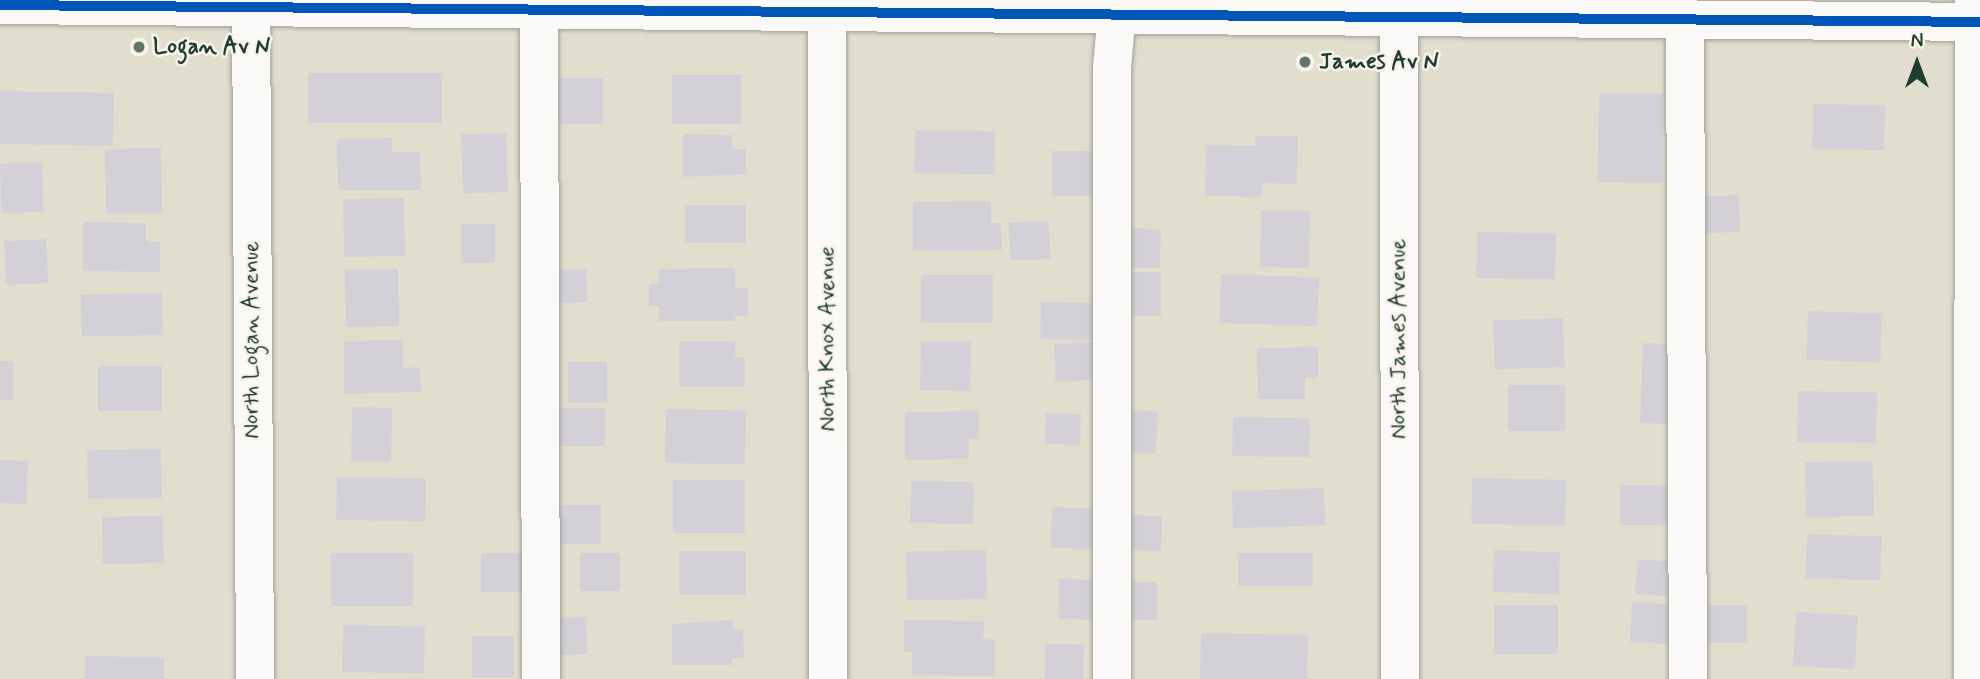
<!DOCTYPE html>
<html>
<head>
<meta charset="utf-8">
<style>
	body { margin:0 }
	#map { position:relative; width:1980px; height:679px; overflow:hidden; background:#e2dece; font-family:Mynerve,sans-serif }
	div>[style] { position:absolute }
	.building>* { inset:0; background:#d4d0d7; transform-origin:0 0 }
	.roads { filter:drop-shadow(0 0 2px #a1a298) drop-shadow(0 0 2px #a1a298) }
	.minor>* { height:38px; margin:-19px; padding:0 19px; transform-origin:19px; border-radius:19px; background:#fbfaf8 }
	.major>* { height:38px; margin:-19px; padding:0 19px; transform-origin:19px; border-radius:19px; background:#fbfaf8 }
	.cycleway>* { height:10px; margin:-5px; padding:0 5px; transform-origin:5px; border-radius:5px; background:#0057b8 }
	.dots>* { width:19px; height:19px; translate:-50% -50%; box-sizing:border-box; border:4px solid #f7f3e8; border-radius:50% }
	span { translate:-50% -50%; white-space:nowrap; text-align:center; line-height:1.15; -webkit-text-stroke:5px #f7f3e8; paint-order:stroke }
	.poi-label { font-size:23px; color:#1f3d34; font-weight:700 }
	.left { translate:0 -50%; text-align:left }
	.street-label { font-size:23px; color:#1f3d34 }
	.north { position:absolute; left:1882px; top:28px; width:70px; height:70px; -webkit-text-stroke:5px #f7f3e8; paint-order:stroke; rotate:0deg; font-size:19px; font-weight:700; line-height:28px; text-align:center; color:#1f3d34 }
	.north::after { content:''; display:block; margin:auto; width:24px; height:32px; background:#1f3d34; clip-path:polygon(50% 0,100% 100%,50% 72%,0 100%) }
</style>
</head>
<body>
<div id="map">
	<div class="building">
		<div style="left:308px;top:73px;width:134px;height:50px"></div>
		<div style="left:672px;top:75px;width:69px;height:49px"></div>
		<div style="left:559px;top:78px;width:44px;height:46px"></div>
		<div style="left:0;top:91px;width:114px;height:53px;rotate:1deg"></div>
		<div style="left:1599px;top:93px;width:64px;height:89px;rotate:1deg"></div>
		<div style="left:1813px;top:104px;width:72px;height:45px;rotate:1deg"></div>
		<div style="left:915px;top:130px;width:80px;height:43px;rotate:1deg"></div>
		<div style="left:506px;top:133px;width:59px;height:45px;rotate:88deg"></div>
		<div style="clip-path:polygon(683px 134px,732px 135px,732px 149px,746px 149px,746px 174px,683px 177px)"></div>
		<div style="clip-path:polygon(1255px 136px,1298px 136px,1297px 184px,1262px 183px,1261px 197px,1205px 196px,1206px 145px,1255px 146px)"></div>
		<div style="clip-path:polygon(392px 138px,392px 152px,420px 152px,421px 190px,338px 190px,337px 139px)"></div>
		<div style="left:161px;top:148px;width:65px;height:56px;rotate:89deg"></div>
		<div style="left:1052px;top:151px;width:47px;height:45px"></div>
		<div style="left:42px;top:162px;width:50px;height:42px;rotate:88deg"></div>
		<div style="left:1739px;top:195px;width:37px;height:42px;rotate:88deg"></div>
		<div style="left:404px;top:198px;width:58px;height:61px;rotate:89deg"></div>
		<div style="clip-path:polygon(991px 201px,991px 223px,1001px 223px,1002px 250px,913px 251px,913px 202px)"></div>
		<div style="left:685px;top:205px;width:61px;height:38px"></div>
		<div style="left:1261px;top:210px;width:49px;height:57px;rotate:1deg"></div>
		<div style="left:1049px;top:221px;width:38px;height:40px;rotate:88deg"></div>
		<div style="clip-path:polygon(83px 222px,146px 223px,146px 242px,160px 242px,160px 272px,83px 271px)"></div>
		<div style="left:461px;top:224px;width:34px;height:39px"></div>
		<div style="left:1123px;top:228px;width:38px;height:39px;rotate:2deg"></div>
		<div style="left:1477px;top:232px;width:79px;height:46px;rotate:1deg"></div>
		<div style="left:46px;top:239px;width:44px;height:42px;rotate:87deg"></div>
		<div style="clip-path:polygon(735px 268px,735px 288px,748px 288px,748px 316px,735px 316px,735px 321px,659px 321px,659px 306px,649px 306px,649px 284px,659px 284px,659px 269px)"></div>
		<div style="left:398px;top:269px;width:57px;height:53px;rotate:89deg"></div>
		<div style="left:586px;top:269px;width:33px;height:30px;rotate:88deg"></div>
		<div style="left:1121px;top:272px;width:40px;height:44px"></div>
		<div style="left:1221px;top:274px;width:98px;height:49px;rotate:2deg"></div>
		<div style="left:921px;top:275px;width:72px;height:48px"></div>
		<div style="left:162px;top:293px;width:42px;height:81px;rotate:89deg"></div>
		<div style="left:1041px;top:302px;width:55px;height:37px;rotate:1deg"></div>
		<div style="left:1808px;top:311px;width:74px;height:49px;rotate:2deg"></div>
		<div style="left:1563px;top:318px;width:49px;height:70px;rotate:88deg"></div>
		<div style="clip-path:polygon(403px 340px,403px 368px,420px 367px,421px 392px,344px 394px,344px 341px)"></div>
		<div style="clip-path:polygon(679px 341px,735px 341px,735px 357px,745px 357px,745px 387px,679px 387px)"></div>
		<div style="left:921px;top:341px;width:50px;height:49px;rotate:1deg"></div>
		<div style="left:1095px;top:342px;width:38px;height:41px;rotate:88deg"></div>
		<div style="left:1643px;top:343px;width:30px;height:80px;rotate:2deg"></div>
		<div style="clip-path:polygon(1318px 347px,1318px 378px,1305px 378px,1305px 399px,1258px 399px,1257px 348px)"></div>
		<div style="left:0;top:361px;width:13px;height:39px"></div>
		<div style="left:568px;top:362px;width:39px;height:41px"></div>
		<div style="left:162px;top:366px;width:45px;height:64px;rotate:90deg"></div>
		<div style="left:1508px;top:385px;width:57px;height:46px"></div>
		<div style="left:1798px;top:391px;width:79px;height:51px;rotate:1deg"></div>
		<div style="left:352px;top:407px;width:40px;height:54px;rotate:1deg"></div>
		<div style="left:555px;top:408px;width:50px;height:38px"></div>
		<div style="left:666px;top:409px;width:80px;height:54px;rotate:1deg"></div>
		<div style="left:1123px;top:410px;width:35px;height:42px;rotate:3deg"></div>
		<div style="clip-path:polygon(979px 411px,979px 439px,969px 439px,969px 459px,905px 460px,905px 412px)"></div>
		<div style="left:1046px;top:413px;width:35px;height:31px;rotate:2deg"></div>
		<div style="left:1233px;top:417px;width:77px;height:39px;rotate:1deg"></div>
		<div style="left:161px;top:449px;width:49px;height:74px;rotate:89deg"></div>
		<div style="left:0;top:460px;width:28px;height:43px;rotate:2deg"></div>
		<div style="left:1873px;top:461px;width:55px;height:68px;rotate:89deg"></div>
		<div style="left:337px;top:477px;width:89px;height:43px;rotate:1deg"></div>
		<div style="left:1472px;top:478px;width:94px;height:46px;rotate:1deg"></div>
		<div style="left:673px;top:480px;width:72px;height:53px"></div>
		<div style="left:911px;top:481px;width:63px;height:42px;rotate:1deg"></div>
		<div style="left:1620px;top:485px;width:51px;height:40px"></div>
		<div style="left:1324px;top:488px;width:37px;height:92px;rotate:88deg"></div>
		<div style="left:554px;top:505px;width:47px;height:39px"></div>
		<div style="left:1052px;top:507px;width:47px;height:41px;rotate:2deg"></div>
		<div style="left:1122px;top:515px;width:40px;height:35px;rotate:1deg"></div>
		<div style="left:163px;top:516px;width:47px;height:61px;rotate:89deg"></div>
		<div style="left:1807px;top:534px;width:75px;height:44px;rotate:2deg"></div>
		<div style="left:986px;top:550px;width:49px;height:80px;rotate:89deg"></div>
		<div style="left:1494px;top:550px;width:66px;height:42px;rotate:2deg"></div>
		<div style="left:746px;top:551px;width:44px;height:67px;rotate:90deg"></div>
		<div style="left:331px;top:553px;width:82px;height:53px"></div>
		<div style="left:481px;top:553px;width:41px;height:39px"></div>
		<div style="left:580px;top:553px;width:40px;height:38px"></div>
		<div style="left:1313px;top:553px;width:33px;height:75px;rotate:90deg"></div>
		<div style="left:1638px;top:559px;width:33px;height:35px;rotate:5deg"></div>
		<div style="left:1059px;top:579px;width:41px;height:40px;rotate:1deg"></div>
		<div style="left:1123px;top:582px;width:34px;height:38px"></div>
		<div style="left:1632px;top:602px;width:42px;height:40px;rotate:3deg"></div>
		<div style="left:1494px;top:605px;width:64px;height:49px"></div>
		<div style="left:1703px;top:605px;width:44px;height:38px"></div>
		<div style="left:1796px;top:612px;width:62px;height:54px;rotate:3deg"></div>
		<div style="left:586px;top:617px;width:37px;height:33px;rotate:88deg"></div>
		<div style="clip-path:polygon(733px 620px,733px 629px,743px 629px,744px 658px,732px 658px,732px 665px,672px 665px,672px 624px)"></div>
		<div style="clip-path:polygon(904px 620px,984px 621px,983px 639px,995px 640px,995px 676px,912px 675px,912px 652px,904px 652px)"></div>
		<div style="left:343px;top:625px;width:82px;height:47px;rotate:1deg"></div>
		<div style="left:1201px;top:633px;width:107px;height:46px;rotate:1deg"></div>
		<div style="left:472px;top:636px;width:42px;height:41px"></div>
		<div style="left:1045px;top:644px;width:39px;height:35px;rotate:1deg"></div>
		<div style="left:85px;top:656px;width:79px;height:23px;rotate:1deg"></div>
	</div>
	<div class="roads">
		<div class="minor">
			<div style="left:251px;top:0;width:679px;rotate:89.66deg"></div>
			<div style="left:827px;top:0;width:679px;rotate:89.92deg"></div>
			<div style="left:1399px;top:0;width:679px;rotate:89.92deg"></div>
			<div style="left:539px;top:10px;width:669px;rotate:89.83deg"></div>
			<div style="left:1685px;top:20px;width:659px;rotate:89.74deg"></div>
			<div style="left:1112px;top:679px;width:611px;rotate:-90deg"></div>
			<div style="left:1112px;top:68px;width:68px;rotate:-85deg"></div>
			<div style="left:1973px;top:679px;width:679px;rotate:-89.92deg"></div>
		</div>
		<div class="major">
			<div style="left:0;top:5px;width:1980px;rotate:0.49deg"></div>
		</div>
	</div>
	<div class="cycleway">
		<div style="left:0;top:5px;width:1980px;rotate:0.49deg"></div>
	</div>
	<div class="dots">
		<div style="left:139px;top:47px;background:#63756a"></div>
		<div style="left:1305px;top:62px;background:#63756a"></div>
	</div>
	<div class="poi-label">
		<span class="left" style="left:153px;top:47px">Logan Av N</span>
		<span class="left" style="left:1319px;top:62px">James Av N</span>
	</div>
	<div class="street-label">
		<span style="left:828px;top:339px;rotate:-90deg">North Knox Avenue</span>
		<span style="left:1399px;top:339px;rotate:-90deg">North James Avenue</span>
		<span style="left:252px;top:340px;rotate:-90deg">North Logan Avenue</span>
	</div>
	<div class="north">N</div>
</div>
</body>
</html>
